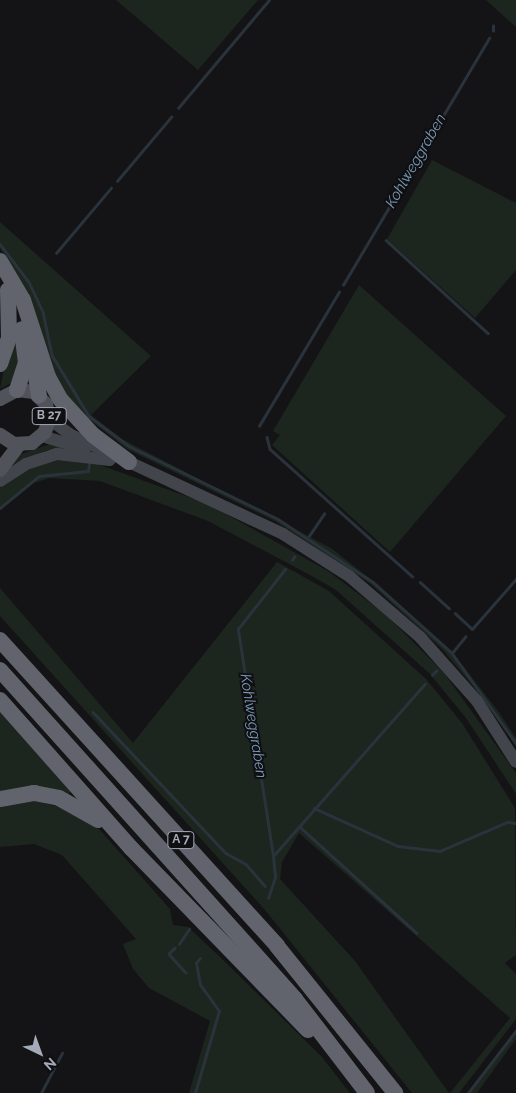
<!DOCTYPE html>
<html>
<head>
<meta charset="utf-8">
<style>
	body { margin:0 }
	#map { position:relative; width:516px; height:1093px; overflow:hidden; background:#141416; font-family:Raleway,sans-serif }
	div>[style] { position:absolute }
	.green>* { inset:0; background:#1c251e }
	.stream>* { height:2.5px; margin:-1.25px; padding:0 1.25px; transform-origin:1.25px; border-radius:1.25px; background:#2a333b }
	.secondary>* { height:12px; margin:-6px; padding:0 6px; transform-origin:6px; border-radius:6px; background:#43454c }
	.primary>* { height:14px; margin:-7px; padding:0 7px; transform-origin:7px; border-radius:7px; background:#51535b }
	.motorway>* { height:16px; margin:-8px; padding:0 8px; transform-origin:8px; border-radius:8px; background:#61646d }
	span { translate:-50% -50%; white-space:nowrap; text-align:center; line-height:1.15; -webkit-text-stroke:4px #0f0f11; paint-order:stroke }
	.shield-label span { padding:1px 4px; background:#0f0f11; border:1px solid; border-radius:4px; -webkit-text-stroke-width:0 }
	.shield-label { font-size:12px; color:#a5aab8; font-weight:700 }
	.water-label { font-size:15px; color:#7a98b5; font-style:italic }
	.north { position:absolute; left:15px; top:1028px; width:50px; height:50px; -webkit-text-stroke:4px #0f0f11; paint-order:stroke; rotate:138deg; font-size:14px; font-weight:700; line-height:20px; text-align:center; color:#a5aab8 }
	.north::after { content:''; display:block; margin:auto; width:18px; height:22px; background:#a5aab8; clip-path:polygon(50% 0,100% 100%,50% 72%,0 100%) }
</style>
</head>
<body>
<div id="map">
	<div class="green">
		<div style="clip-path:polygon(116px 0,258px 0,198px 70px)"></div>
		<div style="clip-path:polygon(486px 0,516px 0,516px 27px,497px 10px)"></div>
		<div style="clip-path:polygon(432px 160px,516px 203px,516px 270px,475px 318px,387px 239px)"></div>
		<div style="clip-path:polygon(0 222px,151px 356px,91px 415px,122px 439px,331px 548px,373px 581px,453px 653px,498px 711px,516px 738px,516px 747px,489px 705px,442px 649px,371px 584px,275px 521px,127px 449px,77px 410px,52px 372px,28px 294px,0 248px)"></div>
		<div style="clip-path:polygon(359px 285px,506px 416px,390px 552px,272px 445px,280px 435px,273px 431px)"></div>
		<div style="clip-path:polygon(14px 314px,22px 355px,15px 381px,0 389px)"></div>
		<div style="clip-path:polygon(53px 443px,84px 450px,47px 450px,7px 467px,18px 455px)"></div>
		<div style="clip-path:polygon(57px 460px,100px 465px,208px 504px,328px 571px,384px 613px,444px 673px,516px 773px,516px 794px,466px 718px,430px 674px,336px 590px,310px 575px,208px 521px,100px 481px,50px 478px,30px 484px,0 509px,0 488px,6px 482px,18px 473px)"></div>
		<div style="clip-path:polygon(277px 562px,329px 591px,426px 679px,462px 723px,515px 808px,516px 955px,505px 963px,516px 974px,516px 1019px,459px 1093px,450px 1093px,510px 1018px,299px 833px,282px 862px,280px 879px,355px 961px,449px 1093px,412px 1093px,265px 910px,0 616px,0 588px,133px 743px)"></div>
		<div style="clip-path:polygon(0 710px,72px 789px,69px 794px,25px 787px,0 792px)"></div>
		<div style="clip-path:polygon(31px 800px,72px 810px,100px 830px,170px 909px,173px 925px,188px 927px,218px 955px,322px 1057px,350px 1093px,189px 1093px,210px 1021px,149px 988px,133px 969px,123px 944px,136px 939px,62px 855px,34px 844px,0 847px,0 806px)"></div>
		<div style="clip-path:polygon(516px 1029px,516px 1039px,477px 1093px,467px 1093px)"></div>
	</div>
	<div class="stream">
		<div style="left:493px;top:31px;width:5px;rotate:-90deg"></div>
		<div style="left:178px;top:108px;width:141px;rotate:-49.9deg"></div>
		<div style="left:117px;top:181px;width:84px;rotate:-49.8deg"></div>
		<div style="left:386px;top:240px;width:138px;rotate:42.4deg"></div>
		<div style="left:0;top:244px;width:48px;rotate:52.7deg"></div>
		<div style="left:29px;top:282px;width:33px;rotate:65deg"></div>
		<div style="left:43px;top:312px;width:44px;rotate:78.2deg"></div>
		<div style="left:52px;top:355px;width:71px;rotate:58.8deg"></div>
		<div style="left:89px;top:416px;width:50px;rotate:36.9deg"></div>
		<div style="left:129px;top:446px;width:166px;rotate:26.1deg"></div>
		<div style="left:278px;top:519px;width:114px;rotate:33.6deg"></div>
		<div style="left:373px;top:582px;width:106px;rotate:41.9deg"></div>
		<div style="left:452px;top:653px;width:110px;rotate:54.6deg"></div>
		<div style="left:56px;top:253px;width:85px;rotate:-49.8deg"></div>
		<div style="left:343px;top:285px;width:287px;rotate:-59.4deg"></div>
		<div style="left:259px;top:426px;width:156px;rotate:-59.2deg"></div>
		<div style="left:267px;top:437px;width:12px;rotate:76deg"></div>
		<div style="left:270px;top:449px;width:191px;rotate:41.8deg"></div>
		<div style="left:0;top:508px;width:50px;rotate:-39.4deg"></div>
		<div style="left:39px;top:476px;width:49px;rotate:-5.8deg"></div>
		<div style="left:88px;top:471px;width:7px;rotate:-82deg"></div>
		<div style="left:309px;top:536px;width:27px;rotate:-56deg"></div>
		<div style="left:292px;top:560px;width:4px;rotate:-56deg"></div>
		<div style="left:420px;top:582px;width:39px;rotate:42deg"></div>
		<div style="left:455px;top:613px;width:23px;rotate:43deg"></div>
		<div style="left:472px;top:629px;width:67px;rotate:-48.7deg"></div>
		<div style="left:452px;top:653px;width:21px;rotate:-51deg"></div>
		<div style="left:432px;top:675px;width:6px;rotate:-45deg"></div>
		<div style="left:93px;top:712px;width:194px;rotate:46.7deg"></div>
		<div style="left:226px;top:853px;width:23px;rotate:29deg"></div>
		<div style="left:246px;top:864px;width:29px;rotate:49deg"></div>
		<div style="left:314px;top:808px;width:92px;rotate:24.3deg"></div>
		<div style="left:398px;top:846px;width:42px;rotate:6.8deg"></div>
		<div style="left:440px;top:851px;width:73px;rotate:-23.4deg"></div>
		<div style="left:507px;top:822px;width:9px;rotate:6deg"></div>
		<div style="left:299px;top:826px;width:159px;rotate:42.2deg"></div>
		<div style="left:274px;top:855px;width:228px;rotate:-48.6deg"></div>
		<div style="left:268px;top:898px;width:21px;rotate:-71deg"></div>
		<div style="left:275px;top:878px;width:22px;rotate:-95deg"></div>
		<div style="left:273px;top:856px;width:230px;rotate:-98.8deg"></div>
		<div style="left:238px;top:629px;width:76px;rotate:-51.9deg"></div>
		<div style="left:179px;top:944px;width:18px;rotate:-56deg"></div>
		<div style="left:175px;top:948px;width:8px;rotate:135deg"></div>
		<div style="left:169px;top:954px;width:25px;rotate:48deg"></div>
		<div style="left:41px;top:1093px;width:45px;rotate:-62.3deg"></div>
		<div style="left:195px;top:1093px;width:85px;rotate:-73.7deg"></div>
		<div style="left:219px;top:1011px;width:32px;rotate:-126deg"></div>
		<div style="left:200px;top:985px;width:22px;rotate:-100deg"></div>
		<div style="left:196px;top:963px;width:6px;rotate:-51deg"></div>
		<div style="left:468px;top:1093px;width:78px;rotate:-52.3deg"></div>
	</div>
	<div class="secondary">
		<div style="left:49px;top:419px;width:27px;rotate:36deg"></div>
		<div style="left:71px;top:435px;width:234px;rotate:25deg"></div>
		<div style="left:283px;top:534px;width:78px;rotate:32.5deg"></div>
		<div style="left:349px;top:576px;width:94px;rotate:40.7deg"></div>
		<div style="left:420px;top:637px;width:86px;rotate:48.3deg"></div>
		<div style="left:477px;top:701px;width:72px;rotate:57.4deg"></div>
		<div style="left:42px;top:436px;width:45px;rotate:16.8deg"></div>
		<div style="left:0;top:481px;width:31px;rotate:-33deg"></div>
		<div style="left:26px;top:464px;width:33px;rotate:-18deg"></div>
		<div style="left:57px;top:454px;width:53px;rotate:6.5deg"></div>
	</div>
	<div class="primary">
		<div style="left:0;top:399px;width:19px;rotate:-28deg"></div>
		<div style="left:17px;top:390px;width:17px;rotate:7deg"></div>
		<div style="left:34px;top:392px;width:17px;rotate:45deg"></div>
		<div style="left:46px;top:404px;width:15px;rotate:79deg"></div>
		<div style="left:49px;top:419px;width:14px;rotate:107deg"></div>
		<div style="left:45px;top:432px;width:17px;rotate:140deg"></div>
		<div style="left:32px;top:443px;width:18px;rotate:177deg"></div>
		<div style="left:14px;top:444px;width:17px;rotate:-147deg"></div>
		<div style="left:0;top:470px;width:31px;rotate:-53deg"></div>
	</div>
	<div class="motorway">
		<div style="left:0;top:261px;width:45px;rotate:59.5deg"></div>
		<div style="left:23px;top:300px;width:81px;rotate:72deg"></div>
		<div style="left:48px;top:377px;width:25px;rotate:61deg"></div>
		<div style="left:60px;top:399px;width:49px;rotate:47.5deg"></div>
		<div style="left:93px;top:435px;width:45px;rotate:36.9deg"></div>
		<div style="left:33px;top:356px;width:40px;rotate:81.5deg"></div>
		<div style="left:0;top:364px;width:28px;rotate:-71deg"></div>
		<div style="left:9px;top:338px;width:48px;rotate:-91.2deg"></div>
		<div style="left:17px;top:390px;width:28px;rotate:-72deg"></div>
		<div style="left:26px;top:363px;width:34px;rotate:-97deg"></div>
		<div style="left:0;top:640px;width:413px;rotate:47.8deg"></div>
		<div style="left:277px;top:946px;width:189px;rotate:51.2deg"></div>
		<div style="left:0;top:670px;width:442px;rotate:48.1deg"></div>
		<div style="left:295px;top:999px;width:118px;rotate:52.5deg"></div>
		<div style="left:0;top:700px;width:198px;rotate:48.5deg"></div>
		<div style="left:131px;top:848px;width:254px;rotate:45.8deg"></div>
		<div style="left:0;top:799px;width:35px;rotate:-10deg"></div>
		<div style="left:34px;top:793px;width:25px;rotate:11deg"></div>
		<div style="left:59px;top:798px;width:45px;rotate:29.4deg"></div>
	</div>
	<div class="shield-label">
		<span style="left:49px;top:416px">B 27</span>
		<span style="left:181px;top:840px">A 7</span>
	</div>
	<div class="water-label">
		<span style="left:416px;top:161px;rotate:-60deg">Kohlweggraben</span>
		<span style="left:253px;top:726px;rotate:81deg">Kohlweggraben</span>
	</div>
	<div class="north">N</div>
</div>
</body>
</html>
